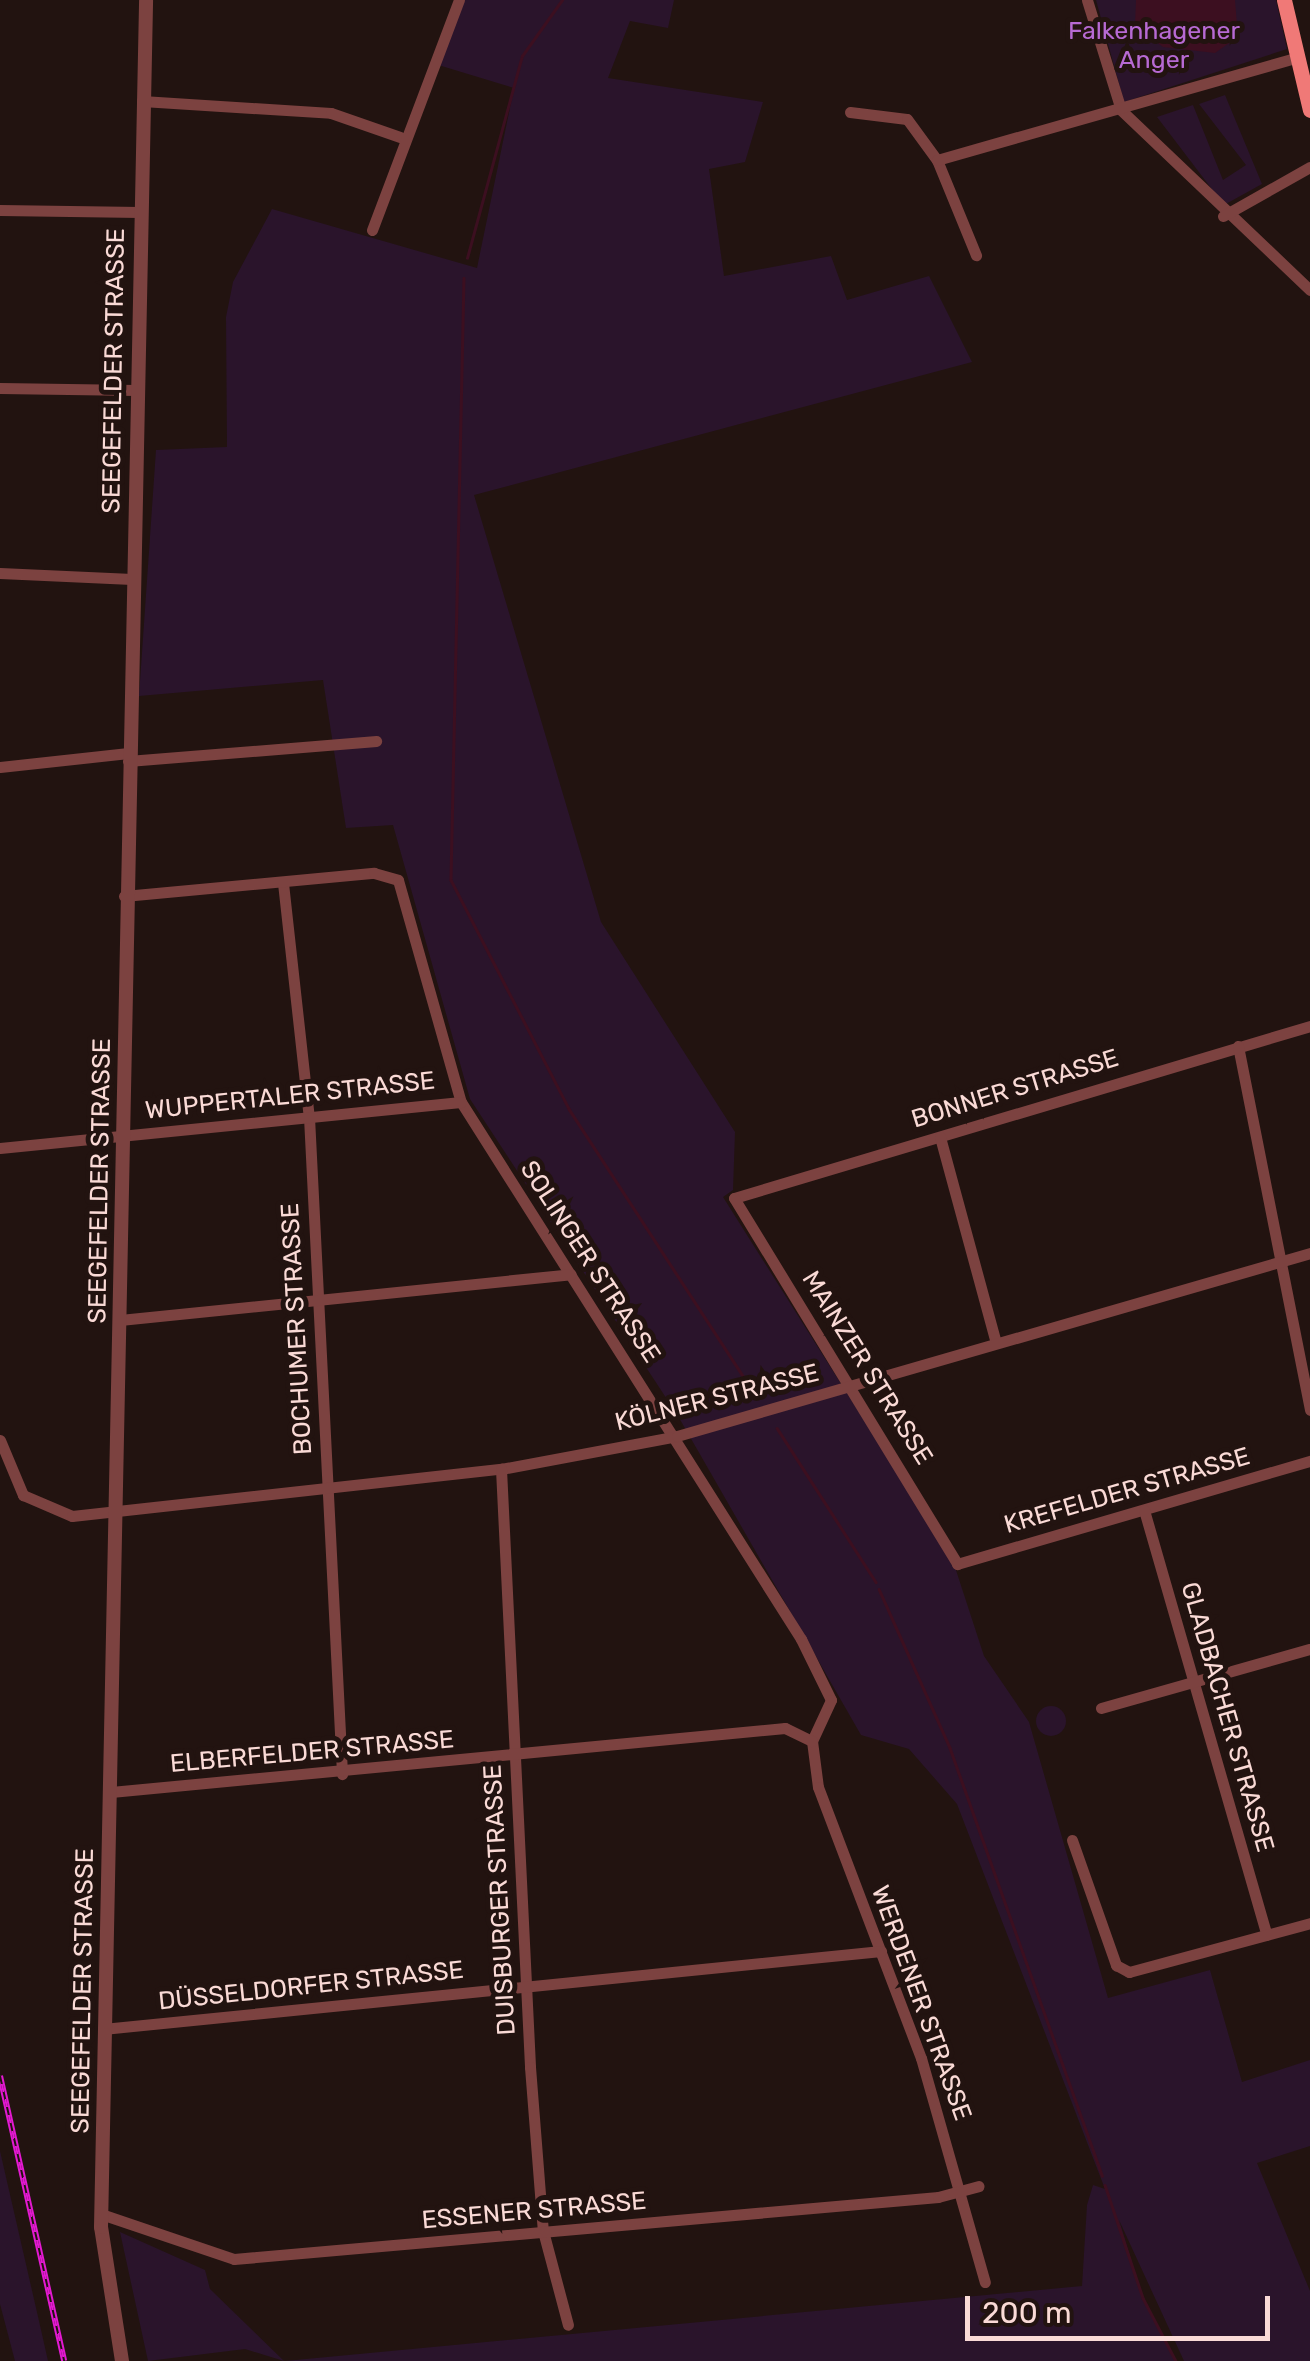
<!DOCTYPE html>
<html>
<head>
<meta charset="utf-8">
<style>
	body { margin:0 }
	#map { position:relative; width:1310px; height:2361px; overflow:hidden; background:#221310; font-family:Rubik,sans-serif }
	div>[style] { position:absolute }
	.green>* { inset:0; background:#2a142b }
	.round { border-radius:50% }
	.water>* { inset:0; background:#3c0f20 }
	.stream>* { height:2.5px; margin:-1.25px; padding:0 1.25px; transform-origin:1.25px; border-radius:1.25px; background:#3c0f20 }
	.minor>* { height:11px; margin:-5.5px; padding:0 5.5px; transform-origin:5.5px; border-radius:5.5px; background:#7c4240 }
	.tertiary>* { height:14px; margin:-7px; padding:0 7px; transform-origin:7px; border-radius:7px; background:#7c4240 }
	.secondary>* { height:15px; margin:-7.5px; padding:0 7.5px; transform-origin:7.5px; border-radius:7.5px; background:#f07977 }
	.rail>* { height:6px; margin-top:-3px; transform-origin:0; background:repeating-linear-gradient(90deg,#221310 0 8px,#e319d1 0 16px); box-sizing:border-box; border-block:2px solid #e319d1 }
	span { translate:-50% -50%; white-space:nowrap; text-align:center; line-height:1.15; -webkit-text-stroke:10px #221310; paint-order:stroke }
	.park-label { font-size:25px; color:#b76ad3 }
	.street-label { font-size:25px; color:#fadad6 }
	.scale { position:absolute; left:965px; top:2296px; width:305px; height:45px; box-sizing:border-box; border:5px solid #fadad6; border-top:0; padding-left:12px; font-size:30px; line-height:35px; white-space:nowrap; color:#fadad6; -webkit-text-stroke:8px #221310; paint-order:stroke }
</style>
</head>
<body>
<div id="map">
	<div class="green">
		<div style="clip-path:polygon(465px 0,674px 0,668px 28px,630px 21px,608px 78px,763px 102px,745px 162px,709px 169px,724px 276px,831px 256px,847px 300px,929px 276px,972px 362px,474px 495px,601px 922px,735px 1132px,733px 1190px,723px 1197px,953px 1561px,984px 1656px,1029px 1722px,1108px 1998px,1210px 1970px,1242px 2082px,1310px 2060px,1310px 2146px,1257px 2163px,1310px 2291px,1310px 2361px,1184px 2361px,1119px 2220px,1143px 2298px,1176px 2361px,285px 2361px,1082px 2286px,1087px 2205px,1093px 2185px,1105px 2189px,957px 1804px,909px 1749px,861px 1735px,678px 1416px,470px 1099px,393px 825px,346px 828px,323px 680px,139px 696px,156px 450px,227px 447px,226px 317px,233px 282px,272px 209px,477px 268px,514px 88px,435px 64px)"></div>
		<div style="clip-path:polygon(1096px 0,1276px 0,1287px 49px,1124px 102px)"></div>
		<div style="clip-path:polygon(1225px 95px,1262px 184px,1224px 205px,1157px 117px,1193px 105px,1223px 180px,1246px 165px,1199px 104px)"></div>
		<div class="round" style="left:1036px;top:1706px;width:30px;height:30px"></div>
		<div style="clip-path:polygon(0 2151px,39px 2321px,48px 2361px,15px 2361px,0 2304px)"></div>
		<div style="clip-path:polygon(120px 2232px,205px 2270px,210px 2289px,284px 2361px,245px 2349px,148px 2361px)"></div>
	</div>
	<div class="water">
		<div style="clip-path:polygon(1136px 0,1235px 0,1238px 37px,1215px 53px,1163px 47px,1135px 25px)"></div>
	</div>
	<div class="stream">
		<div style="left:467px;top:258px;width:209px;rotate:-74.8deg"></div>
		<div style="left:522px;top:56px;width:69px;rotate:-54.5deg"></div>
		<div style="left:464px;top:278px;width:602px;rotate:91.24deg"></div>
		<div style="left:451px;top:880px;width:258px;rotate:62.7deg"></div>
		<div style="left:569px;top:1109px;width:343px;rotate:56.9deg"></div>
		<div style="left:777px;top:1428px;width:183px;rotate:57.3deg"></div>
		<div style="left:879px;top:1589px;width:174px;rotate:65.9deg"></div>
		<div style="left:950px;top:1748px;width:454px;rotate:70.4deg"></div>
		<div style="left:1105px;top:2185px;width:119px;rotate:71.4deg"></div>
		<div style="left:1143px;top:2298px;width:71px;rotate:62.4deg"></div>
	</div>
	<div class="minor">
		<div style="left:1087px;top:0;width:115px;rotate:72.8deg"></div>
		<div style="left:1121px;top:110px;width:261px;rotate:43.6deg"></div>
		<div style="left:142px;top:101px;width:189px;rotate:3.6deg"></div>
		<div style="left:331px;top:113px;width:73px;rotate:19.2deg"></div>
		<div style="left:850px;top:112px;width:57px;rotate:7deg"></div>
		<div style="left:907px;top:119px;width:51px;rotate:53.8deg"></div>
		<div style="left:937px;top:160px;width:103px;rotate:67.7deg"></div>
		<div style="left:937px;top:160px;width:375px;rotate:-15.9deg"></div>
		<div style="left:0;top:210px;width:140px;rotate:0.8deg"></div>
		<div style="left:1223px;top:216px;width:100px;rotate:-29.4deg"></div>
		<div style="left:372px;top:230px;width:246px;rotate:-69.3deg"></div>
		<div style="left:0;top:388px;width:136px;rotate:0.8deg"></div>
		<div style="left:0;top:573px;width:132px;rotate:2.6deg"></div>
		<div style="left:128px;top:761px;width:249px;rotate:-4.6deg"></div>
		<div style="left:0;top:767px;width:129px;rotate:-6.2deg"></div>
		<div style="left:283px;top:883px;width:235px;rotate:83.7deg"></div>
		<div style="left:309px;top:1117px;width:658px;rotate:87.12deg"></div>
		<div style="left:124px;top:896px;width:251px;rotate:-5.3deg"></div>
		<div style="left:374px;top:873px;width:25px;rotate:16deg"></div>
		<div style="left:398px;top:880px;width:231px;rotate:74.2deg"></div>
		<div style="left:461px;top:1102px;width:636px;rotate:57.66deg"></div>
		<div style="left:801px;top:1639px;width:68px;rotate:63.8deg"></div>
		<div style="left:831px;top:1700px;width:45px;rotate:114.9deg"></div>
		<div style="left:1310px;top:1026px;width:601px;rotate:163.37deg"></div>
		<div style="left:734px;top:1198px;width:429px;rotate:58.6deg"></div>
		<div style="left:957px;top:1564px;width:368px;rotate:-16.3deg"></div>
		<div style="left:1238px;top:1046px;width:371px;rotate:78.8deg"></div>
		<div style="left:940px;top:1137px;width:213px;rotate:74.8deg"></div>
		<div style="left:0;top:1148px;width:463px;rotate:-5.7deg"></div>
		<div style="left:120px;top:1320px;width:453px;rotate:-5.8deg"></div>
		<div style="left:0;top:1440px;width:60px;rotate:67.3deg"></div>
		<div style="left:23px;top:1495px;width:53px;rotate:23.2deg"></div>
		<div style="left:72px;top:1516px;width:432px;rotate:-6.3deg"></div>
		<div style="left:501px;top:1469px;width:179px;rotate:-10.6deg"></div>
		<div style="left:677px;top:1436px;width:659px;rotate:-16.12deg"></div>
		<div style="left:501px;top:1469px;width:599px;rotate:87.22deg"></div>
		<div style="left:530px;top:2067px;width:165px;rotate:85.5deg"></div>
		<div style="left:543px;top:2231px;width:97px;rotate:75.1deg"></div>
		<div style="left:1144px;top:1510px;width:442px;rotate:73.9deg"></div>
		<div style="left:1101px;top:1708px;width:217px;rotate:-15.8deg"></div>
		<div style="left:812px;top:1741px;width:46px;rotate:82.6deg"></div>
		<div style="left:818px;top:1787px;width:290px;rotate:69.2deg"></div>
		<div style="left:921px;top:2058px;width:233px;rotate:74.1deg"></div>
		<div style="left:111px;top:1792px;width:677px;rotate:-5.42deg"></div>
		<div style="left:785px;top:1728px;width:30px;rotate:26deg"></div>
		<div style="left:1072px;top:1840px;width:133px;rotate:70.6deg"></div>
		<div style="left:1116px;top:1965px;width:15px;rotate:28deg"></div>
		<div style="left:1129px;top:1972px;width:188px;rotate:-15.1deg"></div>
		<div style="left:103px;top:2029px;width:782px;rotate:-5.73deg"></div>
		<div style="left:101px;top:2214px;width:140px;rotate:18.7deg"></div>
		<div style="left:234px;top:2259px;width:707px;rotate:-5.03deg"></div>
		<div style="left:938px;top:2197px;width:42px;rotate:-15deg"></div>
	</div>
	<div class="tertiary">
		<div style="left:122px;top:2361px;width:136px;rotate:-98.9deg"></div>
		<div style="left:101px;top:2227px;width:2227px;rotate:-88.84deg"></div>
	</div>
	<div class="secondary">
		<div style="left:1284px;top:0;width:113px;rotate:76.7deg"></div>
	</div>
	<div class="rail">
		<div style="left:0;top:2076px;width:292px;rotate:77.3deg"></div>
	</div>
	<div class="park-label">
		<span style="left:1154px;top:46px">Falkenhagener<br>Anger</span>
	</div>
	<div class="street-label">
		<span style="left:114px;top:371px;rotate:-89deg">SEEGEFELDER STRASSE</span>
		<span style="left:1015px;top:1089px;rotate:-17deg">BONNER STRASSE</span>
		<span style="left:290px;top:1096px;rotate:-6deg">WUPPERTALER STRASSE</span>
		<span style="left:100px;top:1181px;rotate:-89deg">SEEGEFELDER STRASSE</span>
		<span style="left:590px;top:1262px;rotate:57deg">SOLINGER STRASSE</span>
		<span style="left:297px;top:1329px;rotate:-93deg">BOCHUMER STRASSE</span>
		<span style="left:867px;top:1368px;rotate:58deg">MAINZER STRASSE</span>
		<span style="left:717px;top:1398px;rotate:-14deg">KÖLNER STRASSE</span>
		<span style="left:1127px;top:1491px;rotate:-16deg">KREFELDER STRASSE</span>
		<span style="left:1227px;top:1717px;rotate:74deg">GLADBACHER STRASSE</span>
		<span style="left:312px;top:1752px;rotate:-5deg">ELBERFELDER STRASSE</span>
		<span style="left:500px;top:1900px;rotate:-93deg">DUISBURGER STRASSE</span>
		<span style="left:311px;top:1986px;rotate:-6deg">DÜSSELDORFER STRASSE</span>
		<span style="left:83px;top:1991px;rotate:-89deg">SEEGEFELDER STRASSE</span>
		<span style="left:921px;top:2003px;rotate:70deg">WERDENER STRASSE</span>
		<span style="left:534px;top:2211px;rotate:-5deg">ESSENER STRASSE</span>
	</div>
	<div class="scale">200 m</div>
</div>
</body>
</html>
